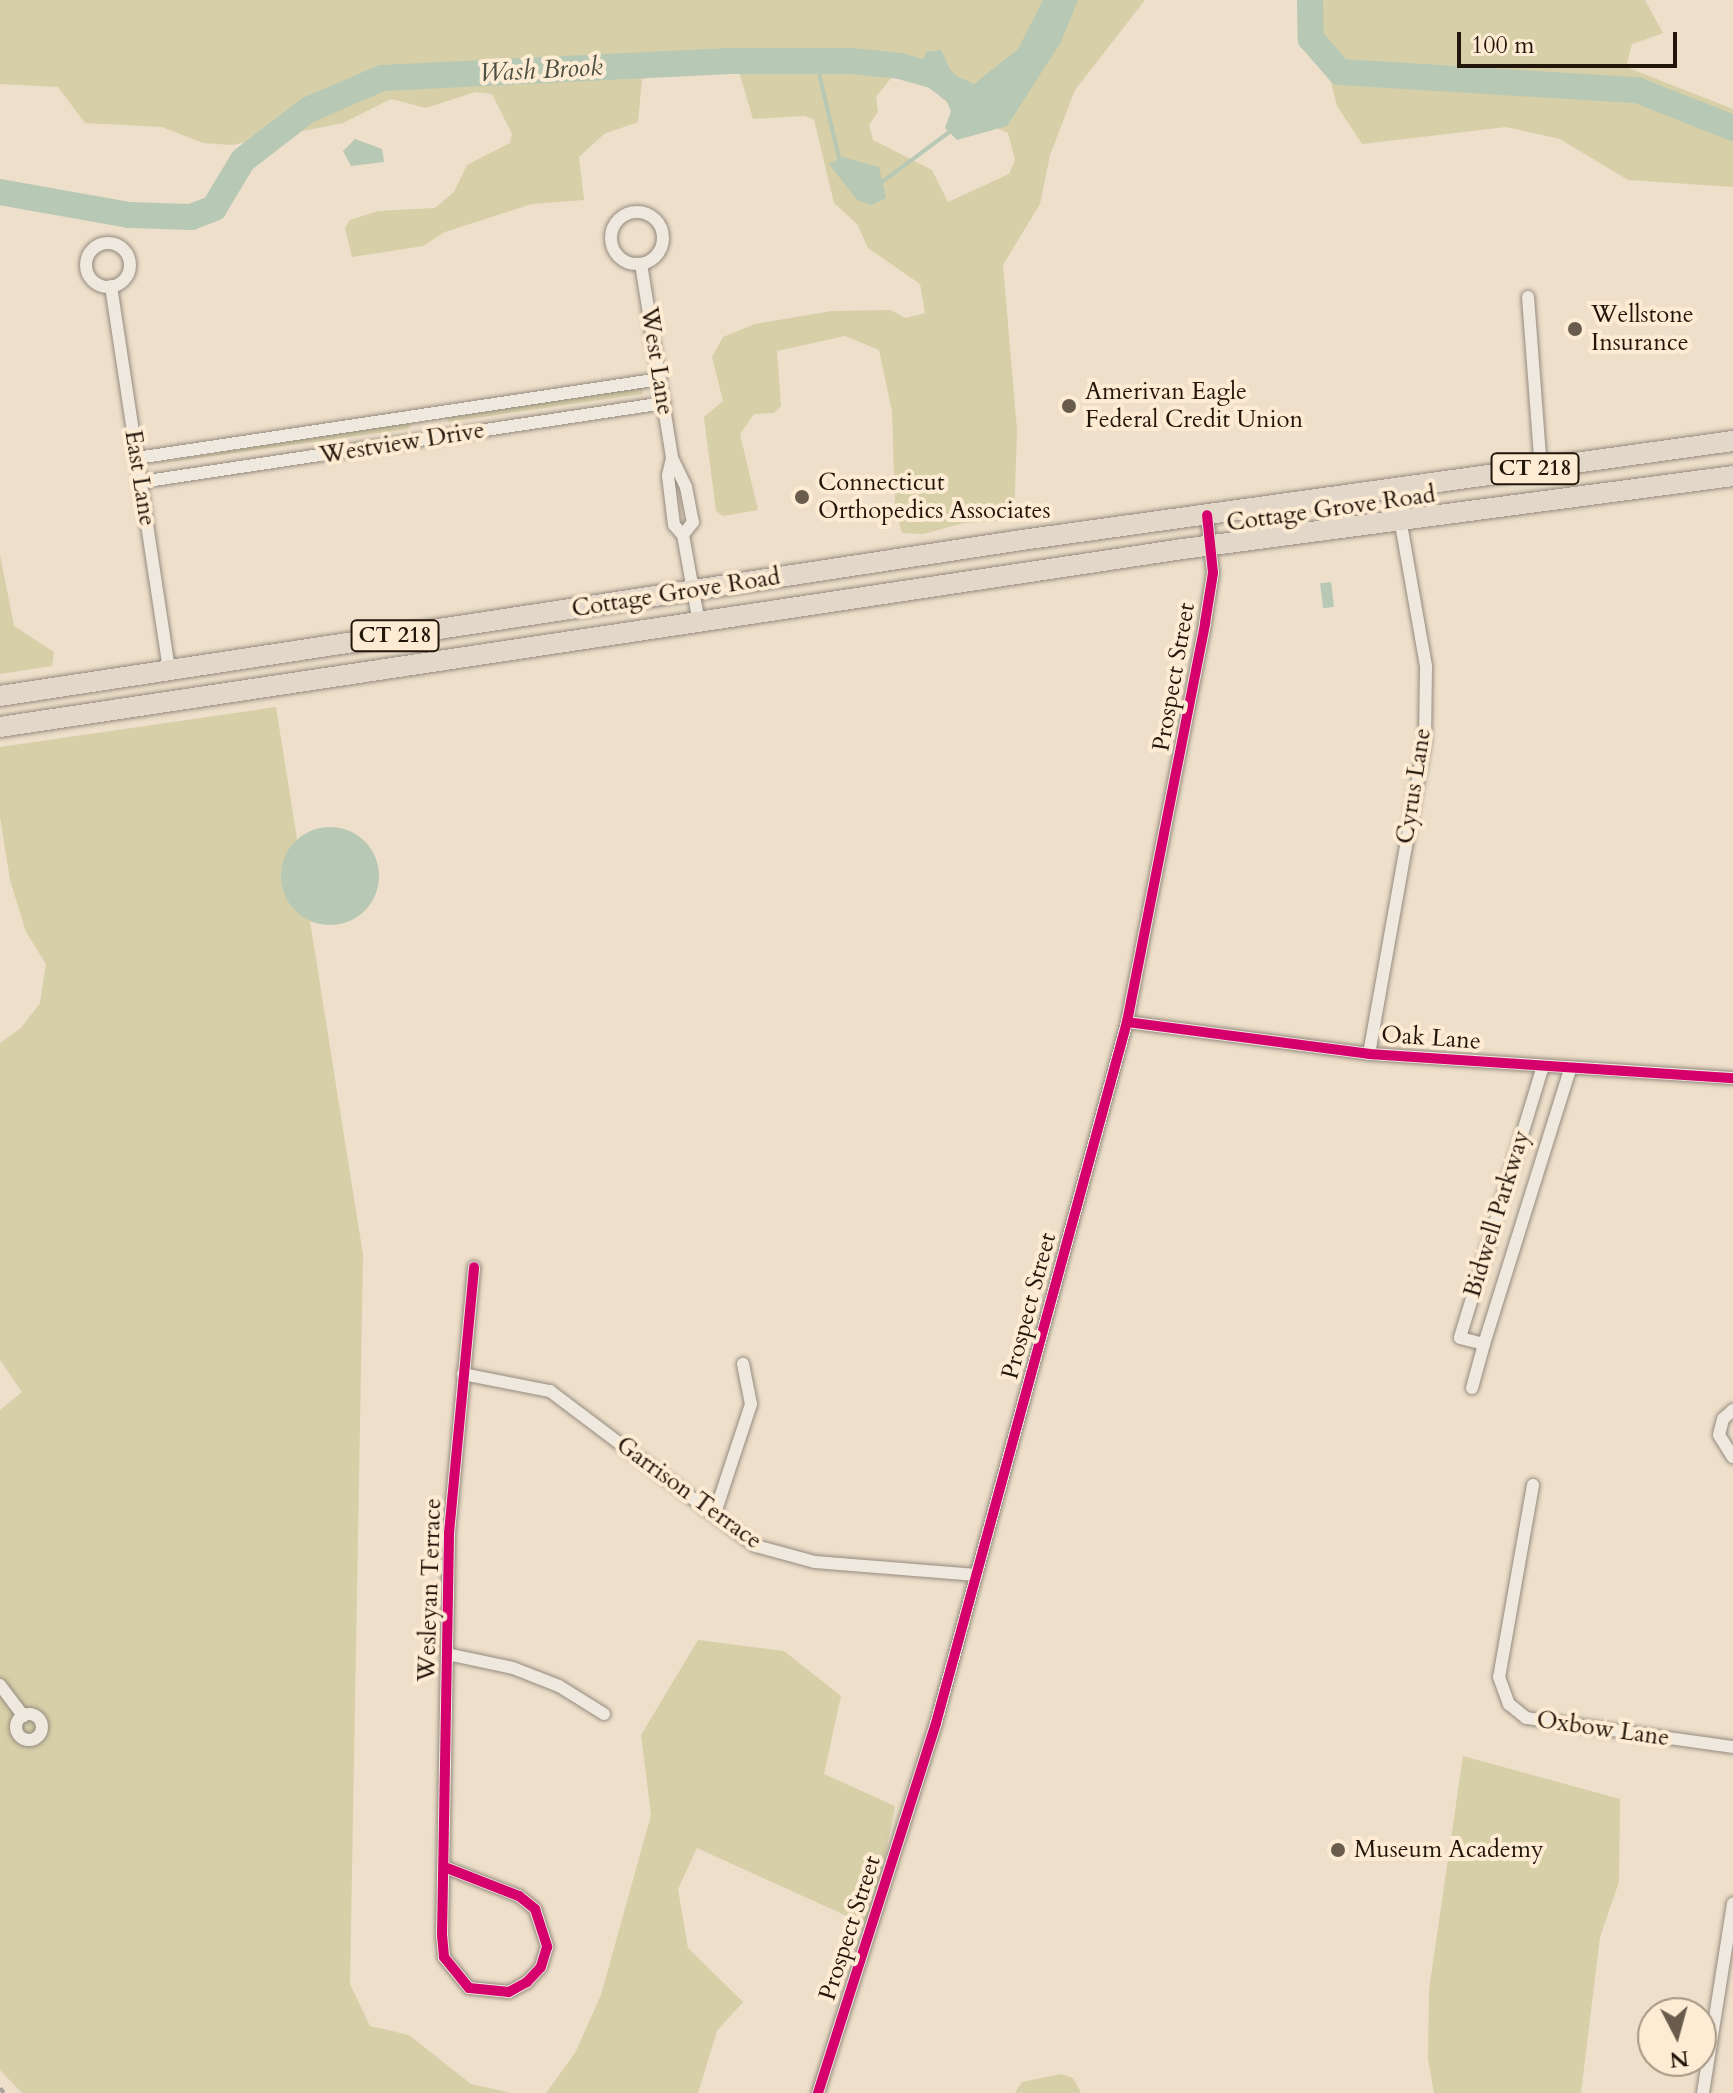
<!DOCTYPE html>
<html>
<head>
<meta charset="utf-8">
<style>
	body { margin:0 }
	#map { position:relative; width:1733px; height:2093px; overflow:hidden; background:#eddfca; font-family:Cardo,serif }
	div>[style] { position:absolute }
	.green>* { inset:0; background:#d6cfa8 }
	.water>* { inset:0; background:#b7c8b5; transform-origin:0 0 }
	.round { border-radius:50% }
	.stream>* { height:4px; margin:-2px; padding:0 2px; transform-origin:2px; border-radius:2px; background:#b7c8b5 }
	.river>* { height:26px; margin:-13px; padding:0 13px; transform-origin:13px; border-radius:13px; background:#b7c8b5 }
	.roads { filter:drop-shadow(0 0 2px #958b7f) drop-shadow(0 0 2px #958b7f) }
	.street>* { height:12px; margin:-6px; padding:0 6px; transform-origin:6px; border-radius:6px; background:#efe8de }
	.street>.ring { margin:-6px; padding:0; box-sizing:content-box; background:none; border:12px solid #efe8de; border-radius:50% }
	.primary>* { height:20px; margin:-10px; padding:0 10px; transform-origin:10px; border-radius:10px; background:#e2d7c8 }
	.rail>* { height:4px; margin-top:-2px; transform-origin:0; background:repeating-linear-gradient(90deg,#a6a097 0 14px,transparent 0 28px) }
	.cycleway>* { height:10px; margin:-5px; padding:0 5px; transform-origin:5px; border-radius:5px; background:#d6006c }
	.dots>* { width:22px; height:22px; translate:-50% -50%; box-sizing:border-box; border:4px solid #fdecd3; border-radius:50% }
	span { translate:-50% -50%; white-space:nowrap; text-align:center; line-height:1.15; -webkit-text-stroke:8px #fdecd3; paint-order:stroke }
	.shield-label span { padding:2px 6px; background:#fdecd3; border:2px solid; border-radius:6px; -webkit-text-stroke-width:0 }
	.shield-label { font-size:22px; color:#22150a; font-weight:700 }
	.poi-label { font-size:24px; color:#22150a }
	.left { translate:0 -50%; text-align:left }
	.street-label { font-size:24px; color:#22150a }
	.water-label { font-size:26px; color:#4e5043; font-style:italic }
	.north { position:absolute; left:1637px; top:1997px; width:80px; height:80px; box-sizing:border-box; background:#fdecd3; border:2px solid #a59683; border-radius:50%; rotate:174deg; font-size:22px; font-weight:700; line-height:32px; text-align:center; color:#22150a }
	.north::after { content:''; display:block; margin:auto; width:28px; height:36px; background:#695c4d; clip-path:polygon(50% 0,100% 100%,50% 72%,0 100%) }
	.scale { position:absolute; left:1457px; top:32px; width:220px; height:36px; box-sizing:border-box; border:4px solid #22150a; border-top:0; padding-left:10px; font-size:24px; line-height:28px; white-space:nowrap; color:#22150a; -webkit-text-stroke:6px #fdecd3; paint-order:stroke }
</style>
</head>
<body>
<div id="map">
	<div class="green">
		<div style="clip-path:polygon(evenodd,0 0,1145px 0,1075px 90px,1050px 155px,1040px 204px,1003px 265px,1017px 430px,1014px 520px,964px 523px,923px 534px,902px 533px,895px 509px,892px 411px,879px 350px,845px 336px,777px 351px,781px 406px,774px 413px,754px 414px,740px 434px,758px 510px,723px 516px,716px 511px,704px 417px,723px 401px,712px 357px,723px 337px,755px 324px,832px 311px,890px 310px,906px 318px,925px 313px,920px 284px,868px 248px,857px 224px,834px 203px,814px 120px,805px 116px,753px 119px,739px 72px,687px 72px,642px 79px,638px 122px,604px 134px,579px 157px,584px 200px,532px 204px,445px 232px,423px 246px,352px 257px,345px 228px,350px 220px,378px 211px,435px 208px,454px 192px,467px 165px,510px 143px,512px 134px,492px 94px,475px 92px,426px 108px,391px 99px,343px 123px,232px 145px,203px 143px,162px 127px,85px 123px,58px 87px,0 84px,0 0,898px 69px,930px 79px,953px 110px,1008px 133px,1015px 160px,1009px 174px,948px 202px,932px 170px,873px 140px,869px 125px,878px 112px,876px 97px,898px 69px)"></div>
		<div style="clip-path:polygon(1304px 0,1645px 0,1663px 33px,1632px 44px,1626px 67px,1733px 109px,1733px 187px,1628px 180px,1560px 139px,1506px 127px,1362px 144px,1337px 106px,1322px 47px,1305px 21px)"></div>
		<div style="clip-path:polygon(644px 387px,642px 394px,448px 422px,448px 417px)"></div>
		<div style="clip-path:polygon(408px 421px,412px 424px,408px 429px,147px 465px)"></div>
		<div style="clip-path:polygon(0 555px,14px 626px,54px 652px,52px 666px,0 674px)"></div>
		<div style="clip-path:polygon(276px 707px,363px 1255px,350px 1984px,370px 2026px,409px 2035px,471px 2084px,511px 2093px,22px 2093px,0 2070px,0 1410px,22px 1392px,0 1360px,0 1043px,21px 1028px,40px 1003px,46px 964px,26px 932px,10px 880px,0 817px,0 747px)"></div>
		<div style="clip-path:polygon(698px 1640px,784px 1651px,841px 1696px,824px 1774px,895px 1806px,871px 1927px,697px 1848px,678px 1889px,688px 1948px,743px 2002px,717px 2031px,698px 2093px,546px 2093px,575px 2053px,601px 1995px,651px 1815px,641px 1735px)"></div>
		<div style="clip-path:polygon(1463px 1756px,1620px 1799px,1619px 1882px,1600px 1937px,1581px 2093px,1434px 2093px,1428px 2059px,1429px 1990px)"></div>
		<div style="clip-path:polygon(1061px 2074px,1073px 2078px,1081px 2093px,1015px 2093px,1022px 2082px)"></div>
	</div>
	<div class="water">
		<div style="clip-path:polygon(1043px 0,1078px 0,1061px 42px,1007px 126px,957px 140px,945px 128px,951px 111px,946px 100px,916px 79px,926px 52px,941px 50px,952px 74px,974px 84px,1018px 49px)"></div>
		<div style="clip-path:polygon(355px 139px,382px 149px,384px 162px,351px 166px,343px 151px)"></div>
		<div style="clip-path:polygon(842px 157px,879px 167px,886px 198px,872px 205px,857px 200px,829px 164px)"></div>
		<div style="left:1331px;top:582px;width:25px;height:11px;rotate:83deg"></div>
		<div class="round" style="left:281px;top:827px;width:98px;height:98px"></div>
	</div>
	<div class="stream">
		<div style="left:816px;top:61px;width:104px;rotate:76.6deg"></div>
		<div style="left:882px;top:182px;width:87px;rotate:-36.6deg"></div>
	</div>
	<div class="river">
		<div style="left:1310px;top:0;width:39px;rotate:89deg"></div>
		<div style="left:1311px;top:39px;width:44px;rotate:48.7deg"></div>
		<div style="left:1340px;top:72px;width:298px;rotate:3.5deg"></div>
		<div style="left:1637px;top:90px;width:103px;rotate:21.6deg"></div>
		<div style="left:0;top:192px;width:131px;rotate:10.1deg"></div>
		<div style="left:129px;top:215px;width:62px;rotate:1.8deg"></div>
		<div style="left:191px;top:217px;width:25px;rotate:-21deg"></div>
		<div style="left:214px;top:208px;width:56px;rotate:-58.9deg"></div>
		<div style="left:243px;top:160px;width:82px;rotate:-37.6deg"></div>
		<div style="left:308px;top:110px;width:81px;rotate:-23.4deg"></div>
		<div style="left:382px;top:78px;width:344px;rotate:-2.8deg"></div>
		<div style="left:726px;top:61px;width:126px"></div>
		<div style="left:852px;top:61px;width:48px;rotate:5.9deg"></div>
		<div style="left:900px;top:66px;width:41px;rotate:15.8deg"></div>
		<div style="left:939px;top:77px;width:16px;rotate:45deg"></div>
	</div>
	<div class="roads">
		<div class="street">
			<div class="ring" style="left:611px;top:212px;width:40px;height:40px"></div>
			<div class="ring" style="left:86px;top:243px;width:32px;height:32px"></div>
			<div style="left:641px;top:264px;width:196px;rotate:80.9deg"></div>
			<div style="left:672px;top:458px;width:32px;rotate:64deg"></div>
			<div style="left:686px;top:487px;width:36px;rotate:79deg"></div>
			<div style="left:693px;top:522px;width:16px;rotate:128deg"></div>
			<div style="left:111px;top:286px;width:388px;rotate:81.4deg"></div>
			<div style="left:1528px;top:297px;width:171px;rotate:85.7deg"></div>
			<div style="left:137px;top:458px;width:529px;rotate:-8.59deg"></div>
			<div style="left:672px;top:458px;width:18px;rotate:103deg"></div>
			<div style="left:668px;top:476px;width:49px;rotate:83deg"></div>
			<div style="left:674px;top:525px;width:13px;rotate:48deg"></div>
			<div style="left:683px;top:535px;width:89px;rotate:79.7deg"></div>
			<div style="left:141px;top:482px;width:529px;rotate:-8.59deg"></div>
			<div style="left:1127px;top:1022px;width:244px;rotate:7.5deg"></div>
			<div style="left:1369px;top:1054px;width:365px;rotate:3.8deg"></div>
			<div style="left:1369px;top:1054px;width:320px;rotate:-79.9deg"></div>
			<div style="left:1425px;top:739px;width:73px;rotate:-89.2deg"></div>
			<div style="left:1426px;top:666px;width:150px;rotate:-100deg"></div>
			<div style="left:1543px;top:1066px;width:284px;rotate:107deg"></div>
			<div style="left:1460px;top:1338px;width:25px;rotate:14deg"></div>
			<div style="left:1484px;top:1344px;width:290px;rotate:-72.6deg"></div>
			<div style="left:463px;top:1374px;width:89px;rotate:11.1deg"></div>
			<div style="left:550px;top:1391px;width:258px;rotate:37deg"></div>
			<div style="left:756px;top:1546px;width:61px;rotate:15.2deg"></div>
			<div style="left:815px;top:1562px;width:162px;rotate:4.6deg"></div>
			<div style="left:1472px;top:1388px;width:46px;rotate:-74.7deg"></div>
			<div style="left:1733px;top:1410px;width:13px;rotate:138deg"></div>
			<div style="left:1723px;top:1419px;width:16px;rotate:104deg"></div>
			<div style="left:1719px;top:1435px;width:26px;rotate:58deg"></div>
			<div style="left:1533px;top:1485px;width:195px;rotate:100deg"></div>
			<div style="left:1499px;top:1677px;width:29px;rotate:70deg"></div>
			<div style="left:1509px;top:1704px;width:22px;rotate:39deg"></div>
			<div style="left:1526px;top:1718px;width:209px;rotate:8deg"></div>
			<div style="left:715px;top:1513px;width:115px;rotate:-71.7deg"></div>
			<div style="left:751px;top:1404px;width:41px;rotate:-101.3deg"></div>
			<div style="left:447px;top:1654px;width:67px;rotate:12deg"></div>
			<div style="left:513px;top:1668px;width:49px;rotate:21.4deg"></div>
			<div style="left:559px;top:1686px;width:53px;rotate:31.9deg"></div>
			<div style="left:0;top:1685px;width:39px;rotate:53deg"></div>
			<div class="ring" style="left:16px;top:1714px;width:14px;height:14px"></div>
			<div style="left:447px;top:1868px;width:77px;rotate:21.3deg"></div>
			<div style="left:519px;top:1896px;width:21px;rotate:39deg"></div>
			<div style="left:535px;top:1909px;width:40px;rotate:72deg"></div>
			<div style="left:547px;top:1947px;width:21px;rotate:107deg"></div>
			<div style="left:541px;top:1967px;width:21px;rotate:133deg"></div>
			<div style="left:527px;top:1982px;width:21px;rotate:151deg"></div>
			<div style="left:509px;top:1992px;width:40px;rotate:-174.3deg"></div>
			<div style="left:469px;top:1988px;width:40px;rotate:-129deg"></div>
			<div style="left:444px;top:1957px;width:21px;rotate:-95deg"></div>
			<div style="left:442px;top:1936px;width:403px;rotate:-89deg"></div>
			<div style="left:449px;top:1533px;width:267px;rotate:-84.6deg"></div>
			<div style="left:818px;top:2093px;width:388px;rotate:-72.3deg"></div>
			<div style="left:936px;top:1723px;width:727px;rotate:-74.76deg"></div>
			<div style="left:1127px;top:1022px;width:407px;rotate:-78.9deg"></div>
			<div style="left:1205px;top:623px;width:51px;rotate:-80.9deg"></div>
			<div style="left:1213px;top:573px;width:58px;rotate:-95.9deg"></div>
			<div style="left:1703px;top:2093px;width:192px;rotate:-81deg"></div>
		</div>
		<div class="primary">
			<div style="left:0;top:696px;width:1034px;rotate:-8.68deg"></div>
			<div style="left:1022px;top:540px;width:718px;rotate:-7.93deg"></div>
			<div style="left:0;top:727px;width:1196px;rotate:-8.56deg"></div>
			<div style="left:1183px;top:549px;width:555px;rotate:-7.56deg"></div>
		</div>
	</div>
	<div class="rail">
		<div style="left:0;top:2088px;width:6px;rotate:51deg"></div>
	</div>
	<div class="cycleway">
		<div style="left:1127px;top:1022px;width:244px;rotate:7.5deg"></div>
		<div style="left:1369px;top:1054px;width:365px;rotate:3.8deg"></div>
		<div style="left:447px;top:1868px;width:77px;rotate:21.3deg"></div>
		<div style="left:519px;top:1896px;width:21px;rotate:39deg"></div>
		<div style="left:535px;top:1909px;width:40px;rotate:72deg"></div>
		<div style="left:547px;top:1947px;width:21px;rotate:107deg"></div>
		<div style="left:541px;top:1967px;width:21px;rotate:133deg"></div>
		<div style="left:527px;top:1982px;width:21px;rotate:151deg"></div>
		<div style="left:509px;top:1992px;width:40px;rotate:-174.3deg"></div>
		<div style="left:469px;top:1988px;width:40px;rotate:-129deg"></div>
		<div style="left:444px;top:1957px;width:21px;rotate:-95deg"></div>
		<div style="left:442px;top:1936px;width:403px;rotate:-89deg"></div>
		<div style="left:449px;top:1533px;width:267px;rotate:-84.6deg"></div>
		<div style="left:818px;top:2093px;width:388px;rotate:-72.3deg"></div>
		<div style="left:936px;top:1723px;width:727px;rotate:-74.76deg"></div>
		<div style="left:1127px;top:1022px;width:407px;rotate:-78.9deg"></div>
		<div style="left:1205px;top:623px;width:51px;rotate:-80.9deg"></div>
		<div style="left:1213px;top:573px;width:58px;rotate:-95.9deg"></div>
	</div>
	<div class="dots">
		<div style="left:1575px;top:329px;background:#695c4d"></div>
		<div style="left:1069px;top:406px;background:#695c4d"></div>
		<div style="left:802px;top:497px;background:#695c4d"></div>
		<div style="left:1338px;top:1850px;background:#695c4d"></div>
	</div>
	<div class="shield-label">
		<span style="left:1535px;top:469px">CT 218</span>
		<span style="left:395px;top:636px">CT 218</span>
	</div>
	<div class="poi-label">
		<span class="left" style="left:1591px;top:329px">Wellstone<br>Insurance</span>
		<span class="left" style="left:1085px;top:406px">Amerivan Eagle<br>Federal Credit Union</span>
		<span class="left" style="left:818px;top:497px">Connecticut<br>Orthopedics Associates</span>
		<span class="left" style="left:1354px;top:1850px">Museum Academy</span>
	</div>
	<div class="street-label">
		<span style="left:657px;top:361px;rotate:81deg">West Lane</span>
		<span style="left:402px;top:443px;rotate:-9deg">Westview Drive</span>
		<span style="left:140px;top:478px;rotate:81deg">East Lane</span>
		<span style="left:1331px;top:509px;rotate:-8deg">Cottage Grove Road</span>
		<span style="left:676px;top:593px;rotate:-9deg">Cottage Grove Road</span>
		<span style="left:1174px;top:677px;rotate:-80deg">Prospect Street</span>
		<span style="left:1414px;top:786px;rotate:-81deg">Cyrus Lane</span>
		<span style="left:1431px;top:1038px;rotate:4deg">Oak Lane</span>
		<span style="left:1497px;top:1214px;rotate:-73deg">Bidwell Parkway</span>
		<span style="left:1029px;top:1306px;rotate:-75deg">Prospect Street</span>
		<span style="left:689px;top:1493px;rotate:36deg">Garrison Terrace</span>
		<span style="left:430px;top:1590px;rotate:-88deg">Wesleyan Terrace</span>
		<span style="left:1603px;top:1729px;rotate:8deg">Oxbow Lane</span>
		<span style="left:850px;top:1928px;rotate:-72deg">Prospect Street</span>
	</div>
	<div class="water-label">
		<span style="left:541px;top:70px;rotate:-3deg">Wash Brook</span>
	</div>
	<div class="north">N</div>
	<div class="scale">100 m</div>
</div>
</body>
</html>
